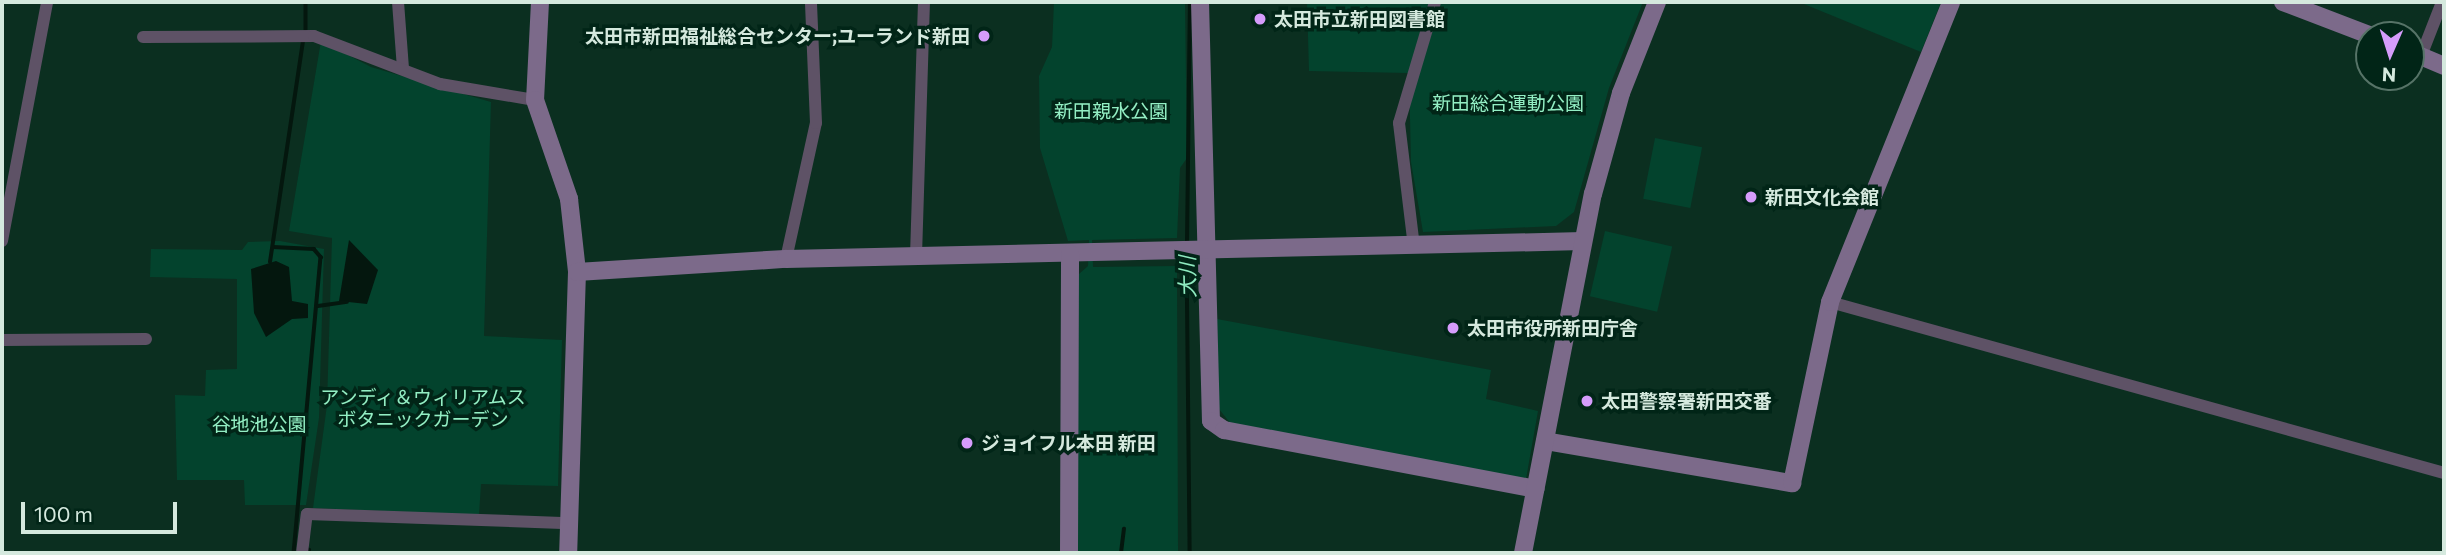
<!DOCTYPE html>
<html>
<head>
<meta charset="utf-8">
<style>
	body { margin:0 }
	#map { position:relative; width:2446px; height:555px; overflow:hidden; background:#0b2f20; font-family:Commissioner,"Noto Sans JP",sans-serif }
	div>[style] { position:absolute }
	.green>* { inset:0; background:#03432d; transform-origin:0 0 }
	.water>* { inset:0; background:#04170e }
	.stream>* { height:3.5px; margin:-1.75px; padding:0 1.75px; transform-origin:1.75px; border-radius:1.75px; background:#04170e }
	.street>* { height:12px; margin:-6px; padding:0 6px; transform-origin:6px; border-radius:6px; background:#5e5266 }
	.secondary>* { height:18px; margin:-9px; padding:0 9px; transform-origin:9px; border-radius:9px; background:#7c6a8a }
	.dots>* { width:19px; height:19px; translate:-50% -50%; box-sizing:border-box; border:4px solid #012517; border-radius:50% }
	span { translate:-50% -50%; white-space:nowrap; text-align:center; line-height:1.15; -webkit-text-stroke:7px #012517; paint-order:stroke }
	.poi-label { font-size:19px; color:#d5e9de; font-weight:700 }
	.left { translate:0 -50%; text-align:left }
	.right { translate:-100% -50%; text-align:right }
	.park-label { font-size:19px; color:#93efc4 }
	.water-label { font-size:21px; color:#8febc0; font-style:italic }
	.frame { position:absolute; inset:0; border:4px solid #d5e9de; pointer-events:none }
	.north { position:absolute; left:2355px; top:21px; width:70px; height:70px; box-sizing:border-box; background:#012517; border:2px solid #567367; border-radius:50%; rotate:183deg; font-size:19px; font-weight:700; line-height:28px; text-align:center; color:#d5e9de }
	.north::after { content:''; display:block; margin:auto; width:24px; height:32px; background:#d59cfb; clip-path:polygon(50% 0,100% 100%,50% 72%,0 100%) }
	.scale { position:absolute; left:21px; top:502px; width:156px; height:32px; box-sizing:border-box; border:4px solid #d5e9de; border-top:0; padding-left:9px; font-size:21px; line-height:24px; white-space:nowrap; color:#d5e9de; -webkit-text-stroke:5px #012517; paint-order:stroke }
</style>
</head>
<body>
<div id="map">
	<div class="green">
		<div style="clip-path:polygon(1054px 2px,1185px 2px,1187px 158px,1180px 168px,1177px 238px,1092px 240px,1093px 267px,1177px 266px,1178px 553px,1076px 553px,1079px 274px,1088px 266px,1089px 240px,1068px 241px,1040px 148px,1039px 76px,1052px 47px)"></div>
		<div style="clip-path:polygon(1307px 2px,1643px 2px,1609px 88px,1574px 212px,1556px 226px,1423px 232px,1411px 162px,1409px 73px,1309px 71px)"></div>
		<div style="clip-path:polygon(1799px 2px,1941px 2px,1921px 52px)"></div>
		<div style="clip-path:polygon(321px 41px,371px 67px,491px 102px,484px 336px,562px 340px,558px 486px,481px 484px,479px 515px,313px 508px,327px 405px,332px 238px,289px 231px)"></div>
		<div style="left:1655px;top:138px;width:48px;height:62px;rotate:11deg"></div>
		<div style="left:1605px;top:231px;width:69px;height:67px;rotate:13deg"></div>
		<div style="clip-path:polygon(280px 241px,324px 249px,319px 418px,306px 505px,245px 505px,244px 480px,177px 480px,175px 395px,205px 396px,206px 370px,237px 369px,237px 279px,150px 277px,151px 249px,242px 250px,248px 242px)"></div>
		<div style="clip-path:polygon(1217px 319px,1491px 370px,1486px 399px,1538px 411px,1526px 479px,1231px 424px,1219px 409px)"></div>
	</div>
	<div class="water">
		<div style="clip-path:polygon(349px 240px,378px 270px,367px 304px,339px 301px)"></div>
		<div style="clip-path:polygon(276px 261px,289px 267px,292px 301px,308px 304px,308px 318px,292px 319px,266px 337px,254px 313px,251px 269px)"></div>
	</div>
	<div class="stream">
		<div style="left:306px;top:2px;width:27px;rotate:90deg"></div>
		<div style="left:1187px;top:243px;width:241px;rotate:-89.3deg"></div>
		<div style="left:273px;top:247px;width:41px;rotate:2.8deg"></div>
		<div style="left:314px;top:249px;width:11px;rotate:49deg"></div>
		<div style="left:321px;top:257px;width:297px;rotate:95.2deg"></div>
		<div style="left:1187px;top:254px;width:299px;rotate:89.4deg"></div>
		<div style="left:270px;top:262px;width:222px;rotate:-81.5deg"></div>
		<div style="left:318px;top:306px;width:29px;rotate:-8deg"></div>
		<div style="left:308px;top:553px;width:3px;rotate:-72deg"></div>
		<div style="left:1121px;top:553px;width:24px;rotate:-83deg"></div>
	</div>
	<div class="street">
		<div style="left:398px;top:2px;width:67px;rotate:85.7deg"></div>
		<div style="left:143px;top:37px;width:171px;rotate:-0.3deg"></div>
		<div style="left:314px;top:36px;width:135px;rotate:20.9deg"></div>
		<div style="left:440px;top:84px;width:96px;rotate:9.6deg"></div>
		<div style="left:2421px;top:56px;width:58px;rotate:-68.7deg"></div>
		<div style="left:2px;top:241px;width:243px;rotate:-79.3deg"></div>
		<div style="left:1414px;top:247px;width:125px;rotate:-96.9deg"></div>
		<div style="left:1399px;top:123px;width:126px;rotate:-73.4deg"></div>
		<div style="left:916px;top:256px;width:254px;rotate:-88.2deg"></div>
		<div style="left:786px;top:259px;width:139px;rotate:-77.6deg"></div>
		<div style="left:816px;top:123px;width:121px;rotate:-92.4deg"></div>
		<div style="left:1830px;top:302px;width:637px;rotate:15.56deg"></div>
		<div style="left:2px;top:340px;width:144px;rotate:-0.4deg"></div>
		<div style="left:302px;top:553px;width:39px;rotate:-83deg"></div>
		<div style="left:307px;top:514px;width:262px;rotate:2deg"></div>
	</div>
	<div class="secondary">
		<div style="left:540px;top:2px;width:98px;rotate:92.9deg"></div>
		<div style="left:535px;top:100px;width:105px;rotate:71deg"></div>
		<div style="left:569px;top:199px;width:73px;rotate:83.7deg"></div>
		<div style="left:577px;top:272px;width:281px;rotate:91.8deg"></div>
		<div style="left:1200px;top:2px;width:419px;rotate:88.5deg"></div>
		<div style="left:1211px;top:421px;width:16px;rotate:35deg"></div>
		<div style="left:1224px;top:430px;width:317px;rotate:10.7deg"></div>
		<div style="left:2283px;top:2px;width:92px;rotate:21deg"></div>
		<div style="left:2411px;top:52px;width:36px;rotate:23deg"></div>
		<div style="left:577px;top:272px;width:209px;rotate:-3.6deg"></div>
		<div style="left:786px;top:259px;width:797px;rotate:-1.29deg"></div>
		<div style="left:1545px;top:441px;width:251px;rotate:9.7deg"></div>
		<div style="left:1792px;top:483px;width:185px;rotate:-78.1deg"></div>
		<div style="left:1830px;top:302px;width:323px;rotate:-68deg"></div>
		<div style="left:1069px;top:553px;width:299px;rotate:-89.8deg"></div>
		<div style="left:1523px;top:553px;width:366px;rotate:-79deg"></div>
		<div style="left:1593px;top:194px;width:105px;rotate:-74.5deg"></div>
		<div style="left:1621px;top:93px;width:98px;rotate:-68.4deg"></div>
	</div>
	<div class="dots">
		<div style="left:1260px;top:19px;background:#d59cfb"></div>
		<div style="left:984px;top:36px;background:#d59cfb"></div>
		<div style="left:1751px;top:197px;background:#d59cfb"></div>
		<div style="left:1453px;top:328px;background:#d59cfb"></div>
		<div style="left:1587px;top:401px;background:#d59cfb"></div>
		<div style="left:967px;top:443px;background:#d59cfb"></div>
	</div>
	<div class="poi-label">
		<span class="left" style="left:1274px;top:19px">太田市立新田図書館</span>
		<span class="right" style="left:970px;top:36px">太田市新田福祉総合センター;ユーランド新田</span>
		<span class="left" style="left:1765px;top:197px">新田文化会館</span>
		<span class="left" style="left:1467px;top:328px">太田市役所新田庁舎</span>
		<span class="left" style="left:1601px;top:401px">太田警察署新田交番</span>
		<span class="left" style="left:981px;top:443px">ジョイフル本田 新田</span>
	</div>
	<div class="park-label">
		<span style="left:1508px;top:103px">新田総合運動公園</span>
		<span style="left:1111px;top:111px">新田親水公園</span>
		<span style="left:423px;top:408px">アンディ＆ウィリアムス<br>ボタニックガーデン</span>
		<span style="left:259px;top:424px">谷地池公園</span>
	</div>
	<div class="water-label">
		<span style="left:1187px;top:277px;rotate:-91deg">大川</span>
	</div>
	<div class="frame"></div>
	<div class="north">N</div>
	<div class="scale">100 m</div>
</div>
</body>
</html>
